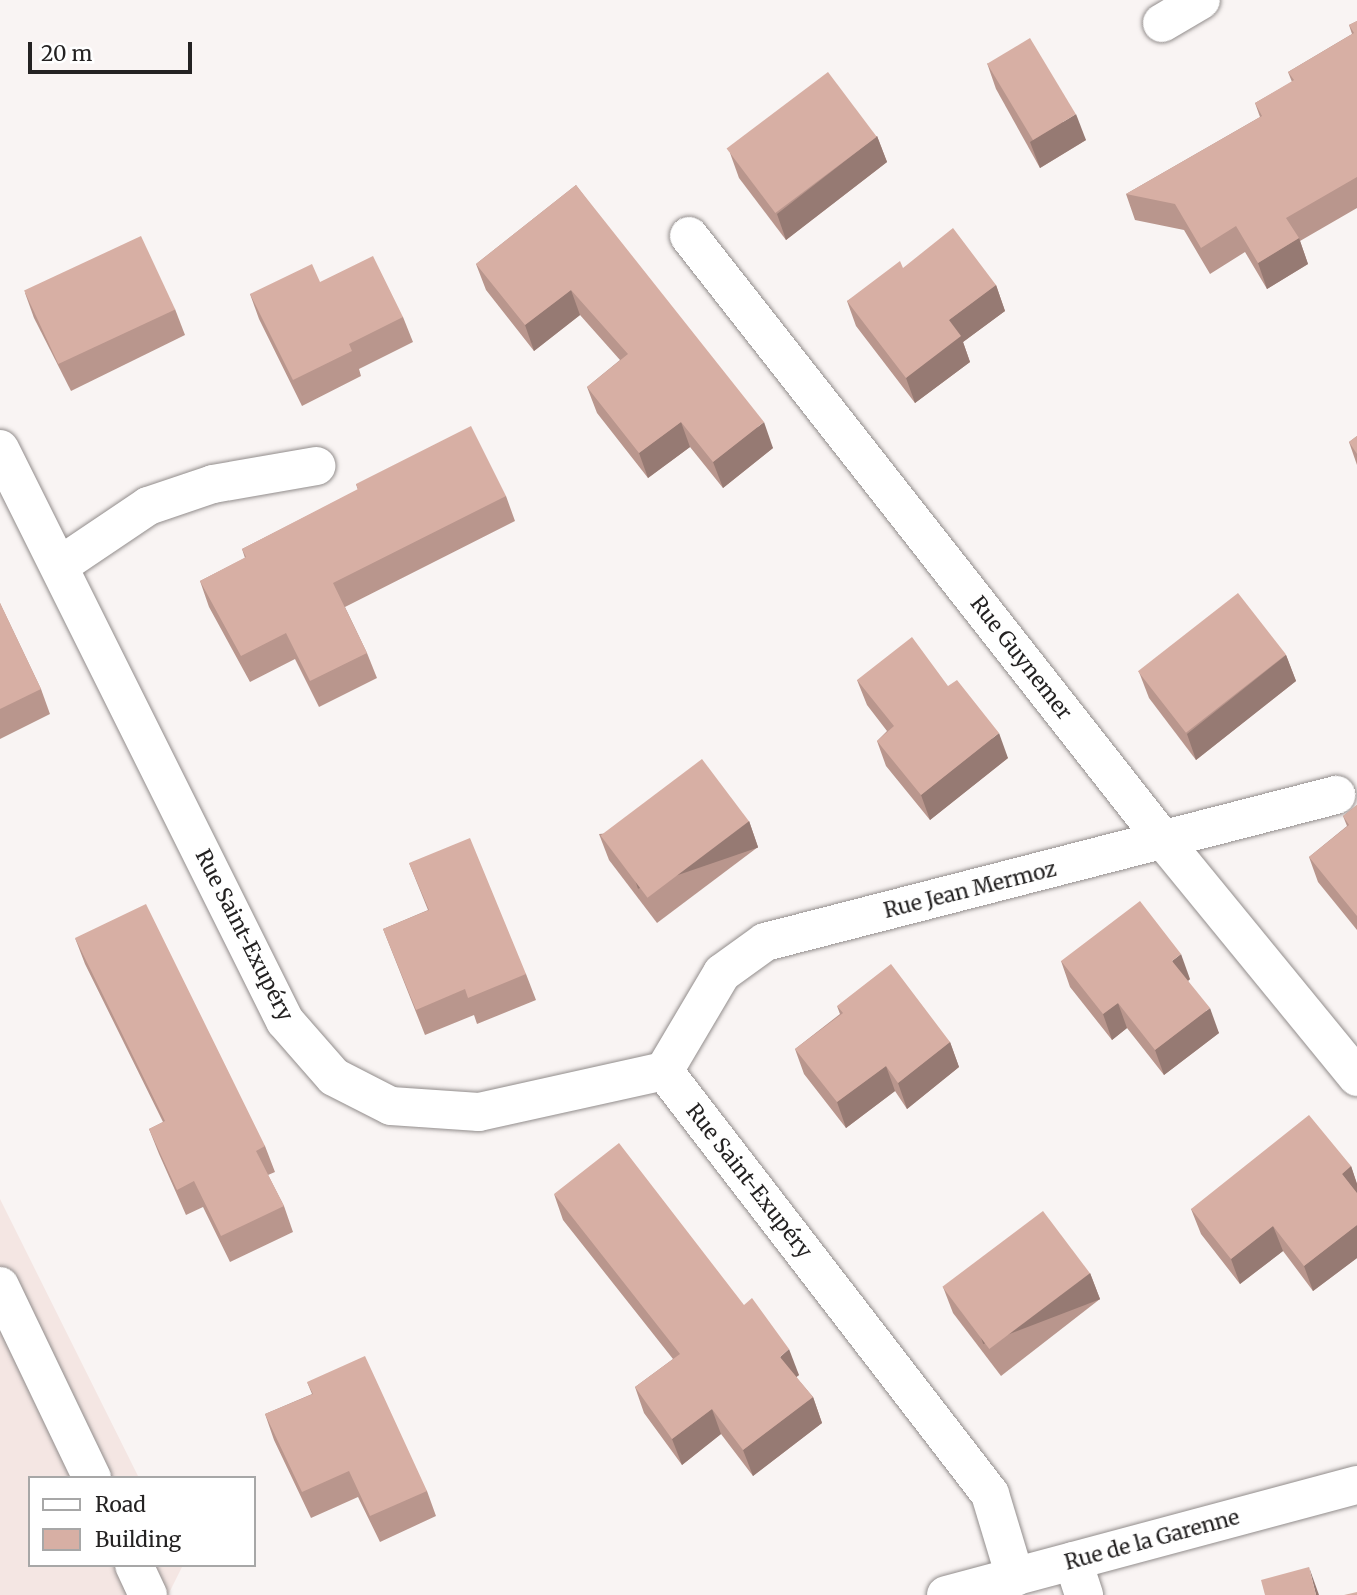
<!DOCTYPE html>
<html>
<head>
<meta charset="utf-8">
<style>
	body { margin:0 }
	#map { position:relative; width:1357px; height:1595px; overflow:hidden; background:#f9f4f3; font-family:Merriweather,serif }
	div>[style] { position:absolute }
	.built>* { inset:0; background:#f4e6e3 }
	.roads { filter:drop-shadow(0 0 2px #928d8c) drop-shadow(0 0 2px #928d8c) }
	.minor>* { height:38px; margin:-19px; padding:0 19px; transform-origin:19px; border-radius:19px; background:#fff }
	.tertiary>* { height:38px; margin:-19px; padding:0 19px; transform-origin:19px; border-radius:19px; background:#fff }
	.wall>* { inset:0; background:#b9968d }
	.shaded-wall>* { inset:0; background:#967a73; transform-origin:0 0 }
	.building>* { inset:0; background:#d7afa4; transform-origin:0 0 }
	span { translate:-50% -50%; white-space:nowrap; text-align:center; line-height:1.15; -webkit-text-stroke:5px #fff; paint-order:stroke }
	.street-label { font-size:21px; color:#242222 }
	.legend { position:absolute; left:28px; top:1476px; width:228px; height:91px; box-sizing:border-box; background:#fff; border:2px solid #a7a7a7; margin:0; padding:9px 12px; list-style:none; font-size:21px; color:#242222 }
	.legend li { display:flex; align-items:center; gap:14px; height:35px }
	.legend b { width:35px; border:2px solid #a7a7a7 }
	.scale { position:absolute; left:28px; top:42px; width:164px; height:32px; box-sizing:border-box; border:4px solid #242222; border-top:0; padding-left:9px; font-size:21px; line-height:24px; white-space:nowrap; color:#242222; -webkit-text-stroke:5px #fff; paint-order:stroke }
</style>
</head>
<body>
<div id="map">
	<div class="built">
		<div style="clip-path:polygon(0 1199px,139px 1478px,30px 1478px,30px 1565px,183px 1565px,168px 1595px,0 1595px)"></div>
	</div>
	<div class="roads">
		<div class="minor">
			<div style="left:1162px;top:23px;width:45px;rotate:-30.5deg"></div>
			<div style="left:689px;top:236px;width:769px;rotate:51.86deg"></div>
			<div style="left:1164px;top:841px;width:305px;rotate:50.7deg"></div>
			<div style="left:0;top:449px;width:639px;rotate:63.52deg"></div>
			<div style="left:285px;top:1021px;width:74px;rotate:48.8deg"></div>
			<div style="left:334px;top:1077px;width:64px;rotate:27deg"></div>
			<div style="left:391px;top:1106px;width:88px;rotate:3.9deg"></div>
			<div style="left:479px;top:1112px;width:189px;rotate:-12.5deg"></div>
			<div style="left:664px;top:1071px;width:534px;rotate:52.38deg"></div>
			<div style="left:990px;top:1494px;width:87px;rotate:73.2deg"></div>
			<div style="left:59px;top:566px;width:107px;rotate:-34deg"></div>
			<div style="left:148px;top:506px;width:69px;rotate:-18.7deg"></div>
			<div style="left:213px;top:484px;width:105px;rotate:-9.9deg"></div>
			<div style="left:664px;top:1071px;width:114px;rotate:-59.4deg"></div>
			<div style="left:722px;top:973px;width:53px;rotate:-35.8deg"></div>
			<div style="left:765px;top:942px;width:590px;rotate:-14.44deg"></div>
			<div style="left:0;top:1286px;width:213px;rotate:64.4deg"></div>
			<div style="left:1073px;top:1561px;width:36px;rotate:72deg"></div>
			<div style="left:134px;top:1565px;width:33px;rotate:65deg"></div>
		</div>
		<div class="tertiary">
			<div style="left:946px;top:1595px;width:425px;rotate:-15deg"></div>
		</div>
	</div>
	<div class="wall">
		<div style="clip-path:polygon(1357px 21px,1357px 208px,1300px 241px,1308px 264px,1267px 289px,1245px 252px,1210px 274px,1184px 230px,1135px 220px,1126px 194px,1260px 117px,1255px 103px,1292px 82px,1288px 72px,1352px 34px,1349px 25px)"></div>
		<div style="clip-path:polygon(987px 63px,1086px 140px,1040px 168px,996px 89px)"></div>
		<div style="clip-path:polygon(877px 136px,887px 162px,786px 240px,739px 178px,730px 153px)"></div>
		<div style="clip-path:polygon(576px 185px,773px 448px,723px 488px,690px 447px,648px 478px,597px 413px,587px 387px,620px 360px,580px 315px,534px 351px,486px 290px,476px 264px)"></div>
		<div style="clip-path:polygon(903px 268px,996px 285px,1005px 311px,963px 342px,970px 362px,915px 403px,856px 326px,847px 301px)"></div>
		<div style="clip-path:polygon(320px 282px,403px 317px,413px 342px,359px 369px,361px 376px,302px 406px,259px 319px,250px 294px)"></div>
		<div style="clip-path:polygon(25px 293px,175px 309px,185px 335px,71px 391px,34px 318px)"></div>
		<div style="clip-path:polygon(1357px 436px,1357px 465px,1349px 442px)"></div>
		<div style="clip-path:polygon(356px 484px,506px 496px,515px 521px,345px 607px,367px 653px,377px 678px,319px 707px,295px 659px,250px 682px,209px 607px,200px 581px,245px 558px,242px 549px,358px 490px)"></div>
		<div style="clip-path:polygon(0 603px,41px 689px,50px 714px,0 739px)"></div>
		<div style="clip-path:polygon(1286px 655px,1296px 681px,1196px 760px,1149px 698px,1139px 672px)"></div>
		<div style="clip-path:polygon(857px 680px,948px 686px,1008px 758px,930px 820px,886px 766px,877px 741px,887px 731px,867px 705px)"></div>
		<div style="clip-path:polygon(1357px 805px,1357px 930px,1318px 882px,1309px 857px,1347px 826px,1343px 816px)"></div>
		<div style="clip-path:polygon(749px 821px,758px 847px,657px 923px,609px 860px,599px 834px)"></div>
		<div style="clip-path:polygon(409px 863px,526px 974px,536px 1000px,477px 1024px,474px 1015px,425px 1035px,383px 929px,428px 910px)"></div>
		<div style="clip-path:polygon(75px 938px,265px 1146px,275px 1172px,268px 1175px,284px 1206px,293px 1232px,230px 1262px,203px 1207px,186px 1215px,159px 1154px,149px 1129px,163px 1122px,85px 964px)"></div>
		<div style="clip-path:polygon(1061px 961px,1190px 979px,1188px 981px,1219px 1033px,1164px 1075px,1127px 1028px,1112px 1040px,1070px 987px)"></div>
		<div style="clip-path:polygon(837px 1006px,950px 1042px,959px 1067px,907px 1109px,895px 1091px,846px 1128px,804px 1074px,795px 1049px,840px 1014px)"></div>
		<div style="clip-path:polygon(1351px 1166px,1357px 1184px,1357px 1258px,1313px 1291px,1283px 1251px,1240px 1284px,1201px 1234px,1191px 1209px)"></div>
		<div style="clip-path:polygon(554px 1194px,799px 1375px,796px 1377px,813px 1397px,822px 1423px,753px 1476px,721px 1434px,682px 1465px,644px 1413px,635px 1387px,673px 1359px,563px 1220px)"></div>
		<div style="clip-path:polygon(1090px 1273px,1100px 1299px,1001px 1376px,953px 1313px,943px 1287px)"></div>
		<div style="clip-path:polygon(307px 1382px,427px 1491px,436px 1516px,380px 1542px,358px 1497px,311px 1518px,274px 1440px,265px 1414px,312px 1394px)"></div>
	</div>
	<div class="shaded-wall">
		<div style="clip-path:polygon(1076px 114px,1086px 140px,1040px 168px,1030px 142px)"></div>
		<div style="clip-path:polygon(877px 136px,887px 162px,786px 240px,777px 214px)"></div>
		<div style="clip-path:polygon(1299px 238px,1308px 264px,1267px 289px,1258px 263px)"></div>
		<div style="clip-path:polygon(996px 285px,1005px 311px,963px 342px,970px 362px,915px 403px,906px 378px,949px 320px)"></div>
		<div style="clip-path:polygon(571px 290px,580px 315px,534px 351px,525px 325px)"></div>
		<div style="clip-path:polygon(681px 422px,690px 447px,648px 478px,639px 453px)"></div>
		<div style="clip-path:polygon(764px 422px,773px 448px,723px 488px,713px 462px)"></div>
		<div style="clip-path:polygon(1286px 655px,1296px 681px,1196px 760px,1187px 734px)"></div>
		<div style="clip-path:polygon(999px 733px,1008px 758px,930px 820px,921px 795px)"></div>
		<div style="left:749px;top:821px;width:28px;height:127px;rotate:71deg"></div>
		<div style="clip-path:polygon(1181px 954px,1190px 979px,1182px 986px,1172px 961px)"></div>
		<div style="clip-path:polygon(1118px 1003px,1127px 1028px,1112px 1040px,1103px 1014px)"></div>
		<div style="clip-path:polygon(1210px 1008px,1219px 1033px,1164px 1075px,1155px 1050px)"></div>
		<div style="clip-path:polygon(950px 1042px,959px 1067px,907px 1109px,898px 1083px)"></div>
		<div style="clip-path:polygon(886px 1066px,895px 1091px,846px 1128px,837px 1102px)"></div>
		<div style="clip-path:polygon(1351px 1166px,1357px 1184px,1357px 1194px,1342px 1174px)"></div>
		<div style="clip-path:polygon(1357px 1225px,1357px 1258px,1313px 1291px,1304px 1266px)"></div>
		<div style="clip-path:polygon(1273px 1226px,1283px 1251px,1240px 1284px,1231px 1259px)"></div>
		<div style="left:1090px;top:1273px;width:28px;height:125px;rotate:69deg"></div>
		<div style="clip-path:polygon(789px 1349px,799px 1375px,790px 1382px,780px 1357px)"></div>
		<div style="clip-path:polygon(813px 1397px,822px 1423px,753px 1476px,743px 1450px)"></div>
		<div style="clip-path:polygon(712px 1409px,721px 1434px,682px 1465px,672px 1439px)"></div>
		<div style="clip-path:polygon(1309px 1567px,1319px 1595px,1316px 1595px)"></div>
	</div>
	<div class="building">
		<div style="clip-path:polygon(1357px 21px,1357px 177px,1286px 218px,1299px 238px,1258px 263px,1236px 226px,1201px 248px,1175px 204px,1126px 194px,1262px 116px,1255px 103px,1294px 80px,1288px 72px,1354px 33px,1349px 25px)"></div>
		<div style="left:1030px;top:38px;width:89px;height:50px;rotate:59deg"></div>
		<div style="left:828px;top:72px;width:81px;height:127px;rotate:53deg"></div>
		<div style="clip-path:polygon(576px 185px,764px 422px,713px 462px,681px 422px,639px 453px,587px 387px,628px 354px,571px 290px,525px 325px,476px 264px)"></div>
		<div style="clip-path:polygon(953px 228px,996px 285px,949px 320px,961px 336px,906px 378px,847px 301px,900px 261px,903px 268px)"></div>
		<div style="left:141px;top:236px;width:81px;height:129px;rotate:65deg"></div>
		<div style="clip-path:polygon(373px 256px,403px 317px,349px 344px,352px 351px,293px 380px,250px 294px,312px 264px,320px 282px)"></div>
		<div style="clip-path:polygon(471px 426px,506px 496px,333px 583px,367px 653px,310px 681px,286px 633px,241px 656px,200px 581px,246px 557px,242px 549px,358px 489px,356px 484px)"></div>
		<div style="clip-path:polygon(1357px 436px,1357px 454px,1349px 442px)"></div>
		<div style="left:1238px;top:593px;width:78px;height:127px;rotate:52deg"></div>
		<div style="clip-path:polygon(0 603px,41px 689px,0 709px)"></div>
		<div style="clip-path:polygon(912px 637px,948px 686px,957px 680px,999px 733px,921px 795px,877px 741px,894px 726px,857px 680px)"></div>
		<div style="left:702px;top:759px;width:78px;height:127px;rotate:53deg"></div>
		<div style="clip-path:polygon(1357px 805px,1357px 916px,1309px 857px,1349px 825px,1343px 816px)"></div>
		<div style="clip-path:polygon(470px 838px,526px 974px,468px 998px,465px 989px,416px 1010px,383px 929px,429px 910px,409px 863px)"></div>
		<div style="clip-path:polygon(1140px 901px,1181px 954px,1172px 961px,1210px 1008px,1155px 1050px,1118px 1003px,1103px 1014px,1061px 961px)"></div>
		<div style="clip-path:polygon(146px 904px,265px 1146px,256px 1151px,284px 1206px,221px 1236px,194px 1181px,177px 1190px,149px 1129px,165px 1121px,75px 938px)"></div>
		<div style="clip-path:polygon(891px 964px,950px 1042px,898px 1083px,886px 1066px,837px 1102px,795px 1049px,843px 1013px,837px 1006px)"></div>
		<div style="clip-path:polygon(1309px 1115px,1351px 1166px,1342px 1174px,1357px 1193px,1357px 1225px,1304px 1266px,1273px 1226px,1231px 1259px,1191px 1209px)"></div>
		<div style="clip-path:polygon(619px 1143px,744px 1305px,752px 1298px,789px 1349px,780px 1357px,813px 1397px,743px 1450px,712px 1409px,672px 1439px,635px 1387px,680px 1354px,554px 1194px)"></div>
		<div style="left:1043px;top:1211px;width:78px;height:126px;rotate:53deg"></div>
		<div style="clip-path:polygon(365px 1356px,427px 1491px,370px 1516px,349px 1471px,302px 1492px,265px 1414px,313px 1394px,307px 1382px)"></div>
		<div style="clip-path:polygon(1309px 1567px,1316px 1595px,1265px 1595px,1261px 1580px)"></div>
		<div style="clip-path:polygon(1357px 1592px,1357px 1595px,1344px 1595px)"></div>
	</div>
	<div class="street-label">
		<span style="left:1021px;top:658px;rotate:52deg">Rue Guynemer</span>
		<span style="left:970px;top:890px;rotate:-14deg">Rue Jean Mermoz</span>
		<span style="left:244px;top:935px;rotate:63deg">Rue Saint-Exupéry</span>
		<span style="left:749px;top:1181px;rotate:52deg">Rue Saint-Exupéry</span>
		<span style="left:1152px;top:1540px;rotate:-15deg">Rue de la Garenne</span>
	</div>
	<ul class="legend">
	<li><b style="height:9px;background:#fff"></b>Road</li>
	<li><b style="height:19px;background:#d7afa4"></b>Building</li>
	</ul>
	<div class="scale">20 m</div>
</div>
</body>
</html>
